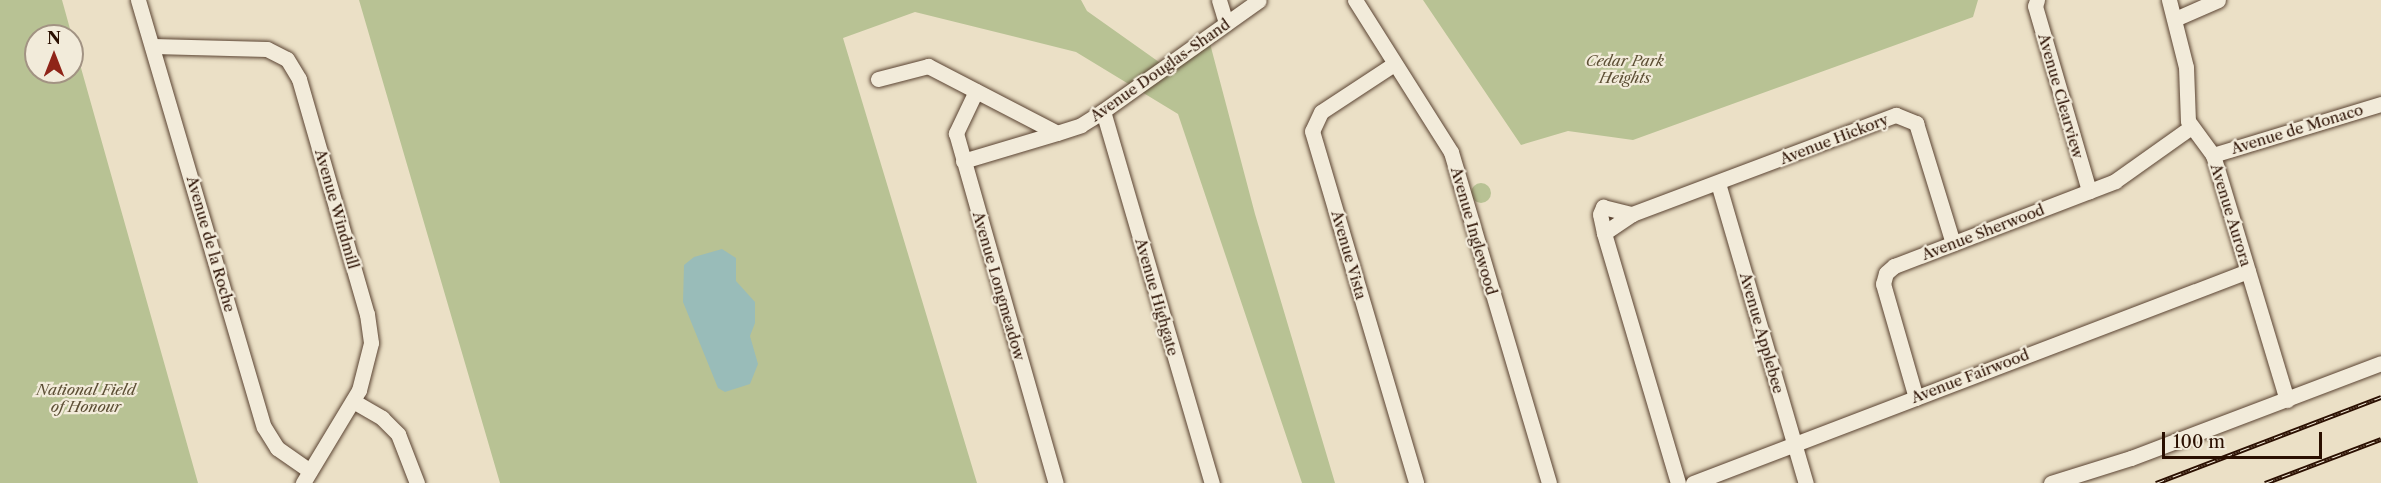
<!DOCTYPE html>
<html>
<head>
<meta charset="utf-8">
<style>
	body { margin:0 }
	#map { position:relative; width:2381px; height:483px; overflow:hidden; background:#ebe0c6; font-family:"Libre Caslon Text",serif }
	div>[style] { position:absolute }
	.green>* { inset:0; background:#b8c294 }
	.round { border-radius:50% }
	.water>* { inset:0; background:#99bcb9 }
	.roads { filter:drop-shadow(0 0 2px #5a4332) drop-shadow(0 0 2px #5a4332) }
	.minor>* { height:15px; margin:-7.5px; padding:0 7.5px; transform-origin:7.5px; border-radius:7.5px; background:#f2ebda }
	.rail>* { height:5px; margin-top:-2.5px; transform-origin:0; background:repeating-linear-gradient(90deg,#f2ebda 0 9px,#2a0f00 0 18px); box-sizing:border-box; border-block:2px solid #2a0f00 }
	span { translate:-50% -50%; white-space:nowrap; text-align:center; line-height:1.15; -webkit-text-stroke:4.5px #f2ebda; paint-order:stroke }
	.park-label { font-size:15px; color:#5c4e34; font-style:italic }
	.street-label { font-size:15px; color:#2a0f00 }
	.north { position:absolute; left:24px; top:24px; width:60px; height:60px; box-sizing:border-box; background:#f2ebda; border:2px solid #a29383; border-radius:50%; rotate:0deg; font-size:16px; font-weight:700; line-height:24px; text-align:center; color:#2a0f00 }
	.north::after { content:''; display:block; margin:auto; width:21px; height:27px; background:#8f2418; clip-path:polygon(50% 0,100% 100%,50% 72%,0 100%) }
	.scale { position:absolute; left:2162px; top:432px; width:160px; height:27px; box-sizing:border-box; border:3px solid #2a0f00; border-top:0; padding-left:8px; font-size:18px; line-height:21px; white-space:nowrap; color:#2a0f00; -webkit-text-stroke:4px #f2ebda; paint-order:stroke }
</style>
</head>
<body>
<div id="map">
	<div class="green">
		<div style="clip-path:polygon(0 0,62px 0,72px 36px,36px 36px,36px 72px,72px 72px,72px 36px,198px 483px,0 483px)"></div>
		<div style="clip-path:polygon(359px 0,1081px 0,1087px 11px,1166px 67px,1208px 36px,1255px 214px,1335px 483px,1302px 483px,1178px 114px,1076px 52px,915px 12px,843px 38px,977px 483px,500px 483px)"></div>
		<div style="clip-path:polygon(1423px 0,1978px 0,1973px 17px,1633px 140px,1568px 131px,1521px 145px)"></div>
		<div class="round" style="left:1471px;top:183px;width:20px;height:20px"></div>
	</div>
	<div class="water">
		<div style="clip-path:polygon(722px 249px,736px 258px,736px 281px,755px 302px,755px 323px,750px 336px,758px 364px,750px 384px,725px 392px,718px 388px,683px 302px,684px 265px,694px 257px)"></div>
	</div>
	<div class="roads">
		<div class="minor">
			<div style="left:138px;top:0;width:445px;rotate:73.6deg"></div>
			<div style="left:264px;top:427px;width:25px;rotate:58deg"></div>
			<div style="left:277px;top:448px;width:40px;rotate:34.9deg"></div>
			<div style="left:1219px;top:0;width:24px;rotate:73deg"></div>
			<div style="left:1355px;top:0;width:180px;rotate:57.7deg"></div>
			<div style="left:1451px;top:152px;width:345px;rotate:73.5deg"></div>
			<div style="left:2037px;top:0;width:6px;rotate:108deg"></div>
			<div style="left:2035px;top:6px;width:193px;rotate:73.7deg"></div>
			<div style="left:2169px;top:0;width:69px;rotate:75.8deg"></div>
			<div style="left:2186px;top:67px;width:54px;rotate:87.9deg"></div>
			<div style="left:2188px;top:121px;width:42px;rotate:53.7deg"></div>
			<div style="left:2213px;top:155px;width:256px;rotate:73.2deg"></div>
			<div style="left:2175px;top:19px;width:47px;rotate:-23.8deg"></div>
			<div style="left:153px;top:46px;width:114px;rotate:1.5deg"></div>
			<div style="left:267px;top:49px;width:22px;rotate:27deg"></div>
			<div style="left:287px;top:59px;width:23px;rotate:59deg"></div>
			<div style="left:299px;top:79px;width:245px;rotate:73.9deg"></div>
			<div style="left:367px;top:314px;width:29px;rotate:82deg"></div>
			<div style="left:371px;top:343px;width:49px;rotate:104.3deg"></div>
			<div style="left:359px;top:390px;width:109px;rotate:121.1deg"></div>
			<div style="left:1394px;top:64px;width:87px;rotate:146.7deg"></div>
			<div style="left:1321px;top:112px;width:21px;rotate:115deg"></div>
			<div style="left:1312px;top:131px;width:367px;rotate:73.5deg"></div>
			<div style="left:878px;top:79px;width:52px;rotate:-14.6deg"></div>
			<div style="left:928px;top:66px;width:145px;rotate:27.4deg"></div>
			<div style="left:1057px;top:133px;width:25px;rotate:-18deg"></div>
			<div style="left:1081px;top:125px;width:26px;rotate:-32deg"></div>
			<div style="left:1103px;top:111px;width:191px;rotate:-35.4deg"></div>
			<div style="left:976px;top:91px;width:47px;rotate:115.5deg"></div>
			<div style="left:956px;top:133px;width:364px;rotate:74.1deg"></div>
			<div style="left:1103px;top:111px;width:388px;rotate:73.7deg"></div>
			<div style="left:2213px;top:155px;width:176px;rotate:-16.9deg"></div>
			<div style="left:963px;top:161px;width:98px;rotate:-16.6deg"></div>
			<div style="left:1718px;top:183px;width:313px;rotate:73.7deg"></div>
			<div style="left:1604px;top:233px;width:34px;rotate:-34deg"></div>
			<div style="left:1916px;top:398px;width:119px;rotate:-106.1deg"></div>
			<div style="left:1883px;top:284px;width:11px;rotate:-75deg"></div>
			<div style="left:1886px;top:273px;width:11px;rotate:-41deg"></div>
			<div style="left:1894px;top:266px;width:237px;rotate:-21deg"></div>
			<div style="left:2115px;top:181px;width:93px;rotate:-35.4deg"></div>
			<div style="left:353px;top:401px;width:34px;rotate:30deg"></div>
			<div style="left:382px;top:418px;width:23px;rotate:45deg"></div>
			<div style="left:398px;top:434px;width:53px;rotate:68.8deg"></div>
			<div style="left:1678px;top:483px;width:261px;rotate:-106.5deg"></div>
			<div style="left:1604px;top:233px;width:19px;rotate:-102deg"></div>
			<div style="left:1600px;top:214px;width:8px;rotate:-67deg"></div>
			<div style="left:1603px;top:207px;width:30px;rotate:14deg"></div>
			<div style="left:1632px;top:214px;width:282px;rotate:-20.6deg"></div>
			<div style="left:1896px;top:115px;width:22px;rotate:22deg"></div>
			<div style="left:1916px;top:123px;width:126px;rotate:72.9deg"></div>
			<div style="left:1693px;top:483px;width:594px;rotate:-20.91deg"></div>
			<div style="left:2051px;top:483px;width:84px;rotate:-17.4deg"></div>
			<div style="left:2131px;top:458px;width:267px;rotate:-20.8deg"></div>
		</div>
	</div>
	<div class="rail">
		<div style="left:2156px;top:483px;width:241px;rotate:-20.9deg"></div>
		<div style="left:2265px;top:483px;width:124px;rotate:-20.8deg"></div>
	</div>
	<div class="park-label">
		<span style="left:1625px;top:69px">Cedar Park<br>Heights</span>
		<span style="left:86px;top:398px">National Field<br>of Honour</span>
	</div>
	<div class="street-label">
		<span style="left:1160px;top:70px;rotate:-35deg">Avenue Douglas-Shand</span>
		<span style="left:2061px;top:96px;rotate:74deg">Avenue Clearview</span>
		<span style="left:2297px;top:129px;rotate:-17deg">Avenue de Monaco</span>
		<span style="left:1834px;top:139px;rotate:-21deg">Avenue Hickory</span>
		<span style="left:337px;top:209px;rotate:74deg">Avenue Windmill</span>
		<span style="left:2231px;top:215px;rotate:73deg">Avenue Aurora</span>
		<span style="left:1474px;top:231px;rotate:74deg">Avenue Inglewood</span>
		<span style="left:1983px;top:232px;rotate:-21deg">Avenue Sherwood</span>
		<span style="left:211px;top:244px;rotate:74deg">Avenue de la Roche</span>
		<span style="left:1349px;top:255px;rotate:74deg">Avenue Vista</span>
		<span style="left:999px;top:286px;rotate:74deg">Avenue Longmeadow</span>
		<span style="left:1157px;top:297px;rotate:74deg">Avenue Highgate</span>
		<span style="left:1762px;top:333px;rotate:74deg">Avenue Applebee</span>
		<span style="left:1970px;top:376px;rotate:-21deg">Avenue Fairwood</span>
	</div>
	<div class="north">N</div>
	<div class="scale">100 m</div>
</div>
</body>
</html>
